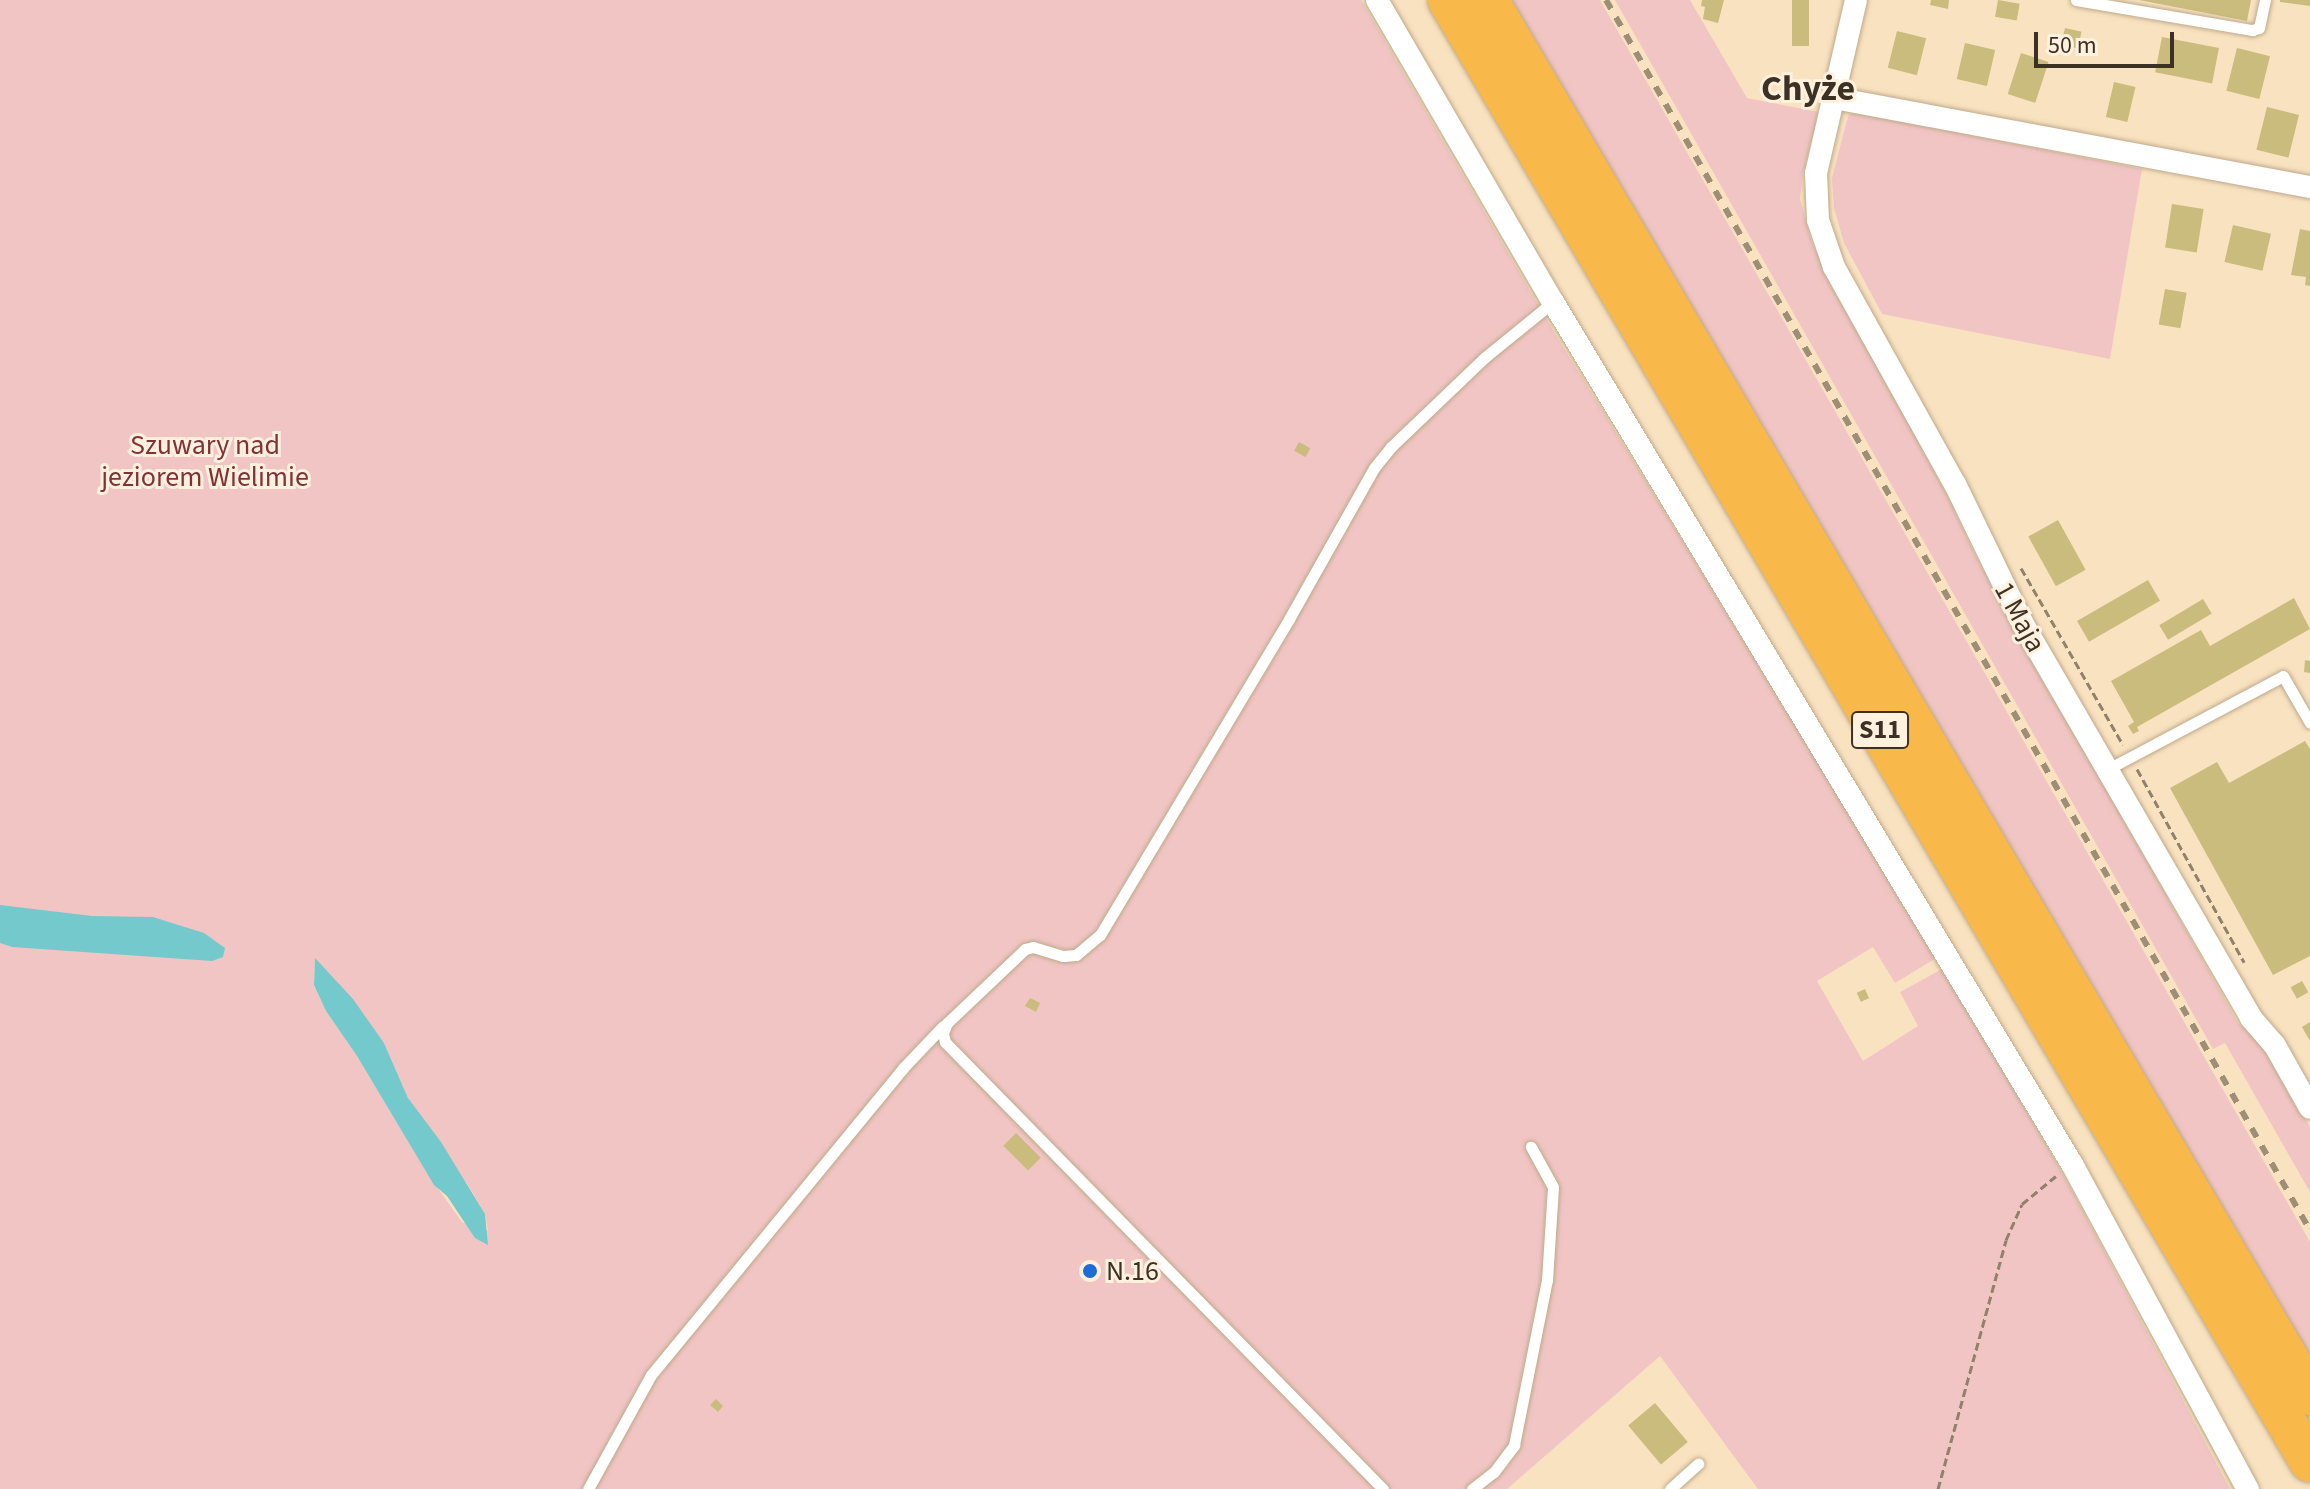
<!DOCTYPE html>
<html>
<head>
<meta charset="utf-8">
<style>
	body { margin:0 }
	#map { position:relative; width:2310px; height:1489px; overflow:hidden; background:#f9e2c0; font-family:"Source Sans 3",sans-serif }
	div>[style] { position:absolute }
	.green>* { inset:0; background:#f2c5c5 }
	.water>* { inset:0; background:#73c9cc }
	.building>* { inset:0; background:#c9bc7d; transform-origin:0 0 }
	.path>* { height:3px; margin-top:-1.5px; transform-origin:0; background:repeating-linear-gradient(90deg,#91816b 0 8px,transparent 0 12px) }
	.roads { filter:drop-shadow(0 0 2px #bfa989) drop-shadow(0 0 2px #bfa989) }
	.lane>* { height:11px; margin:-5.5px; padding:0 5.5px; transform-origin:5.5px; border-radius:5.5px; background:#fff }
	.street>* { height:22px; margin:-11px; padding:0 11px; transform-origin:11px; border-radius:11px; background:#fff }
	.highway>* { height:40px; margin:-20px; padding:0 20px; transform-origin:20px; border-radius:20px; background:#f8b94a }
	.rail>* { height:6px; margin-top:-3px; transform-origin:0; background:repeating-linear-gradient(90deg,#9e8e76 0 10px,transparent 0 20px) }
	.dots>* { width:22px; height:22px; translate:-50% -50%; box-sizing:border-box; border:4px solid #fff1dd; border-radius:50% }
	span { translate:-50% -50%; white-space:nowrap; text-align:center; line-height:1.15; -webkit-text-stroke:6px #fff1dd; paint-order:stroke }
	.shield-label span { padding:2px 6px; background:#fff1dd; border:2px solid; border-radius:6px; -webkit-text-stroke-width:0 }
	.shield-label { font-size:26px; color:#3b3225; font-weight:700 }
	.park-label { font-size:28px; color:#833138 }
	.street-label { font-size:28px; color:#3b3225 }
	.poi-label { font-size:28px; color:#3b3225 }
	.left { translate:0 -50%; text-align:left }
	.district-label { font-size:36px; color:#3b3225; font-weight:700 }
	.scale { position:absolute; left:2034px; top:32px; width:140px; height:36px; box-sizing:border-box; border:4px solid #3b3225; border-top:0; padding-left:10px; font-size:24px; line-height:28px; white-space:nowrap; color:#3b3225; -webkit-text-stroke:6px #fff1dd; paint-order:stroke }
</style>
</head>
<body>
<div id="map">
	<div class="green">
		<div style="clip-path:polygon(evenodd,0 0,1361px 0,1554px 332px,1938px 957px,1895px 983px,1873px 947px,1817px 981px,1863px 1061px,1918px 1026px,1900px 992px,1944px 968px,2068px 1183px,2230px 1489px,1758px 1489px,1660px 1356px,1507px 1489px,0 1489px,0 0,315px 959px,384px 1043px,408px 1098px,471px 1190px,485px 1214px,488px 1231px,462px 1222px,427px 1173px,357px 1056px,326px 1011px,314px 985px,315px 959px)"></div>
		<div style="clip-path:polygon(1507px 0,1600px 0,2310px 1242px,2310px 1361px)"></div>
		<div style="clip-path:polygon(1615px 0,1690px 0,1747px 98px,1819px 112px,1803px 173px,1800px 199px,1812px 243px,1950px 501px,1975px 555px,2238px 1023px,2267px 1049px,2310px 1127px,2310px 1192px,2225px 1043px,2213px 1049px)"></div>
		<div style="clip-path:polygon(1853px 112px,2142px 169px,2110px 359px,1882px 314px,1844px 243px,1834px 208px,1832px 178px,1848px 116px)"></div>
	</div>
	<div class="water">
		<div style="clip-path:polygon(0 905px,92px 916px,153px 917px,204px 933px,225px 948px,223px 957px,212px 961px,12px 947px,0 943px)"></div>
		<div style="clip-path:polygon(315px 958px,353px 999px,384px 1043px,408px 1098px,441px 1142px,485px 1214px,488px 1245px,475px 1238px,447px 1196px,434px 1185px,357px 1056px,326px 1011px,314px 985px)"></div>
	</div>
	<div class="building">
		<div style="clip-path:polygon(1702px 0,1724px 0,1718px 23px,1703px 19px,1705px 7px,1701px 6px)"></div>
		<div style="left:1792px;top:0;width:17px;height:46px"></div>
		<div style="clip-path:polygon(1931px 0,1949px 0,1948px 9px,1930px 5px)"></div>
		<div style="left:1998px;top:0;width:22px;height:17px;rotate:10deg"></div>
		<div style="clip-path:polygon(2139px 0,2251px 0,2247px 21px)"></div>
		<div style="clip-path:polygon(2280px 0,2310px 0,2310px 6px,2280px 2px)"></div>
		<div style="left:2065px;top:28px;width:17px;height:17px;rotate:13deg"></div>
		<div style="left:1897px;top:31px;width:30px;height:38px;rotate:14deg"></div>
		<div style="left:2162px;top:37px;width:58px;height:36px;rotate:11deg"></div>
		<div style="left:1965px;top:43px;width:31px;height:37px;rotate:13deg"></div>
		<div style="left:2237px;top:48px;width:34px;height:44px;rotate:14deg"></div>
		<div style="left:2021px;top:53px;width:29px;height:43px;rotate:18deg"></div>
		<div style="left:2114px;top:82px;width:22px;height:36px;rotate:13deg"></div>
		<div style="left:2267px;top:107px;width:33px;height:44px;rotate:14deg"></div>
		<div style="left:2172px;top:204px;width:32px;height:44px;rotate:9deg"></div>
		<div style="left:2233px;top:225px;width:39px;height:38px;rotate:13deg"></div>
		<div style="clip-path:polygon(2300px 229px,2310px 231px,2310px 286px,2305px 285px,2306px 277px,2291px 275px)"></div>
		<div style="left:2165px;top:289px;width:22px;height:36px;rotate:10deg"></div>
		<div style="left:1299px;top:442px;width:13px;height:10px;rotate:29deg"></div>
		<div style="left:2058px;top:520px;width:57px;height:34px;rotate:61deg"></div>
		<div style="left:2148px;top:580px;width:24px;height:82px;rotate:60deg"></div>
		<div style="clip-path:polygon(2294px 598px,2310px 629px,2137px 727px,2139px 731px,2133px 734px,2128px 726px,2134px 722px,2111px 681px,2201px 630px,2210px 646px)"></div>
		<div style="left:2203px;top:599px;width:17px;height:51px;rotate:59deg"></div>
		<div style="clip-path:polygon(2305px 660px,2310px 661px,2310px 673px,2304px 672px)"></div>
		<div style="clip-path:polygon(2305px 741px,2310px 749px,2310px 956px,2273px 975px,2170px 788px,2217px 762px,2229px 783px)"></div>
		<div style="left:2302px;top:981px;width:13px;height:13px;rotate:61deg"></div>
		<div style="left:1865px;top:989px;width:10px;height:9px;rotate:66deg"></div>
		<div style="clip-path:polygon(1030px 998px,1040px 1003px,1036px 1012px,1025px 1006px)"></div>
		<div style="clip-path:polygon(2310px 1022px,2310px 1041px,2302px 1027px)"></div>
		<div style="left:1016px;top:1133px;width:35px;height:18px;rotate:45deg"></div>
		<div style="clip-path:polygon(716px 1399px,723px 1406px,718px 1412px,710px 1405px)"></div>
		<div style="left:1655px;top:1403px;width:51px;height:35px;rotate:50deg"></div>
	</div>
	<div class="path">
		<div style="left:2021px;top:568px;width:204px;rotate:60deg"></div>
		<div style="left:2137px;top:769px;width:221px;rotate:61deg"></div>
		<div style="left:1938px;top:1489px;width:258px;rotate:-74.7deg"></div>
		<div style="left:2006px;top:1240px;width:39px;rotate:-66deg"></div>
		<div style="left:2022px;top:1204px;width:44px;rotate:-39.5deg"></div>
	</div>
	<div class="roads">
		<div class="lane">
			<div style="left:2076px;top:0;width:179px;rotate:9.7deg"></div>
			<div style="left:2252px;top:30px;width:7px;rotate:-16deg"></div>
			<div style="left:2259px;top:28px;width:29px;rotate:-78deg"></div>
			<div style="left:2108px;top:769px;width:198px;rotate:-28deg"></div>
			<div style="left:2283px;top:676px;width:54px;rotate:60.1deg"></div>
			<div style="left:588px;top:1489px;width:130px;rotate:-61.1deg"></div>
			<div style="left:651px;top:1375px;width:397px;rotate:-50.6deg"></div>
			<div style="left:903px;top:1068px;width:58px;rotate:-46.4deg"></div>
			<div style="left:1383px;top:1489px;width:626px;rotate:-134.42deg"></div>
			<div style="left:945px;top:1042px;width:9px;rotate:-103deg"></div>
			<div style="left:943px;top:1033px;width:11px;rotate:-68deg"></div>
			<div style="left:947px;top:1023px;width:108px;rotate:-43.5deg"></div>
			<div style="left:1025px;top:949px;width:8px;rotate:-14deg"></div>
			<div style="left:1033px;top:947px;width:31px;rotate:17deg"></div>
			<div style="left:1063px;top:956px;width:13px;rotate:-4deg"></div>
			<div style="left:1076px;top:955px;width:31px;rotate:-40deg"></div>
			<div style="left:1100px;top:935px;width:368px;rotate:-59.1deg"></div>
			<div style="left:1289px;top:619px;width:173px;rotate:-60.6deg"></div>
			<div style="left:1374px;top:468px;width:27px;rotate:-51deg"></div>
			<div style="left:1391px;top:447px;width:129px;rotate:-43.7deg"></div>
			<div style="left:1484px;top:358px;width:89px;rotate:-39.1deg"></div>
			<div style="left:1472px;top:1489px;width:28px;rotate:-38deg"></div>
			<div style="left:1494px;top:1472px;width:34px;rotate:-53deg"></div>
			<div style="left:1514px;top:1445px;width:168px;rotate:-78.7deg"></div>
			<div style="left:1547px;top:1280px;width:93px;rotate:-86.3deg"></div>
			<div style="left:1553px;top:1187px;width:46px;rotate:-118.8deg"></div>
			<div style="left:1670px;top:1489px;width:38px;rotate:-42deg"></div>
		</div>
		<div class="street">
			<div style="left:1377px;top:0;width:350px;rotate:59.8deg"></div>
			<div style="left:1553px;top:302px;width:1006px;rotate:58.95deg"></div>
			<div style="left:2072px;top:1164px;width:370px;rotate:61.6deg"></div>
			<div style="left:1856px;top:0;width:178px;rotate:103deg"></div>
			<div style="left:1816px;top:173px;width:47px;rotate:87.6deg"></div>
			<div style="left:1818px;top:220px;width:50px;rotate:71.2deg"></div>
			<div style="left:1834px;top:267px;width:248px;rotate:60.9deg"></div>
			<div style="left:1955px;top:484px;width:156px;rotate:64.1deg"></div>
			<div style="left:2023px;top:624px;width:455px;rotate:59.9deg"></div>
			<div style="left:2251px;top:1018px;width:35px;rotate:49deg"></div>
			<div style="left:2274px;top:1044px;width:73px;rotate:60.6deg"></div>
			<div style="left:1834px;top:98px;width:484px;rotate:10.6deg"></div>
		</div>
		<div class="highway">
			<div style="left:1448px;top:0;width:1697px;rotate:59.48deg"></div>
			<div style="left:1488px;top:0;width:1619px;rotate:59.49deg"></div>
		</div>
	</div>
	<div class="rail">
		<div style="left:1606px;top:0;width:1417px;rotate:60.22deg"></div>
	</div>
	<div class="dots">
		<div style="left:1090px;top:1271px;background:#1d6cd7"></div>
	</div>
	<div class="shield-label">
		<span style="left:1880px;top:730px">S11</span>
	</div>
	<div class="park-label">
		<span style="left:205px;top:461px">Szuwary nad<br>jeziorem Wielimie</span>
	</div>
	<div class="street-label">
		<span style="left:2020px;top:617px;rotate:61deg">1 Maja</span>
	</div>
	<div class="poi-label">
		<span class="left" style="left:1106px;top:1271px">N.16</span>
	</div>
	<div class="district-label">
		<span style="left:1808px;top:89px">Chyże</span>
	</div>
	<div class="scale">50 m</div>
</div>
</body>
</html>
